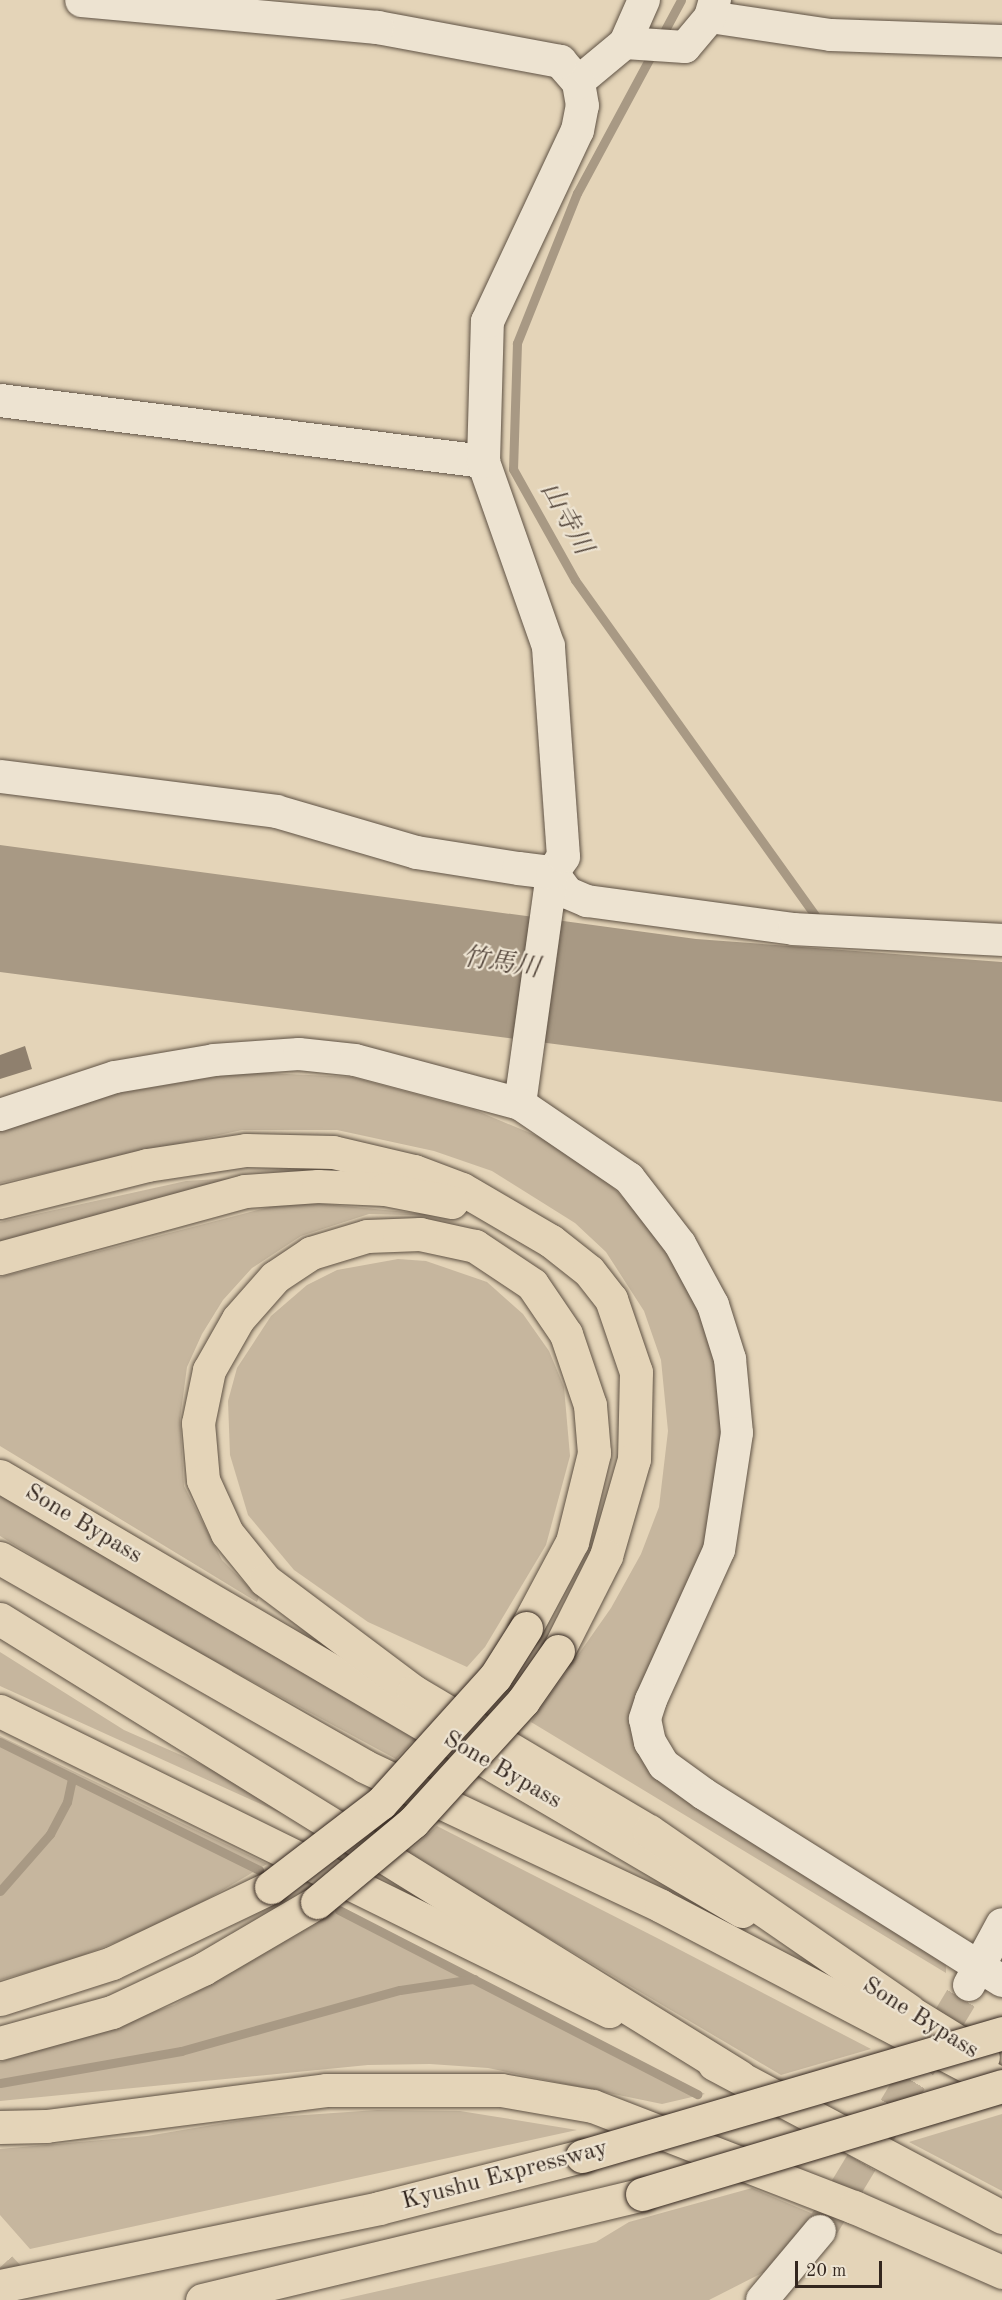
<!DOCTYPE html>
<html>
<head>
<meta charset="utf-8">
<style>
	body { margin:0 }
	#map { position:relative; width:1002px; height:2300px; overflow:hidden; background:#e4d4b8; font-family:"Old Standard TT","Noto Serif JP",serif }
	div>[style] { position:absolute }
	.green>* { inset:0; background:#c6b69e }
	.water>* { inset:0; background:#a89984 }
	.stream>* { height:9px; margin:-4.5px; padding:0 4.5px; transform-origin:4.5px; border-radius:4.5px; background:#a89984 }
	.building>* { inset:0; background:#8f806e }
	.minor-tunnel>* { height:32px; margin-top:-16px; transform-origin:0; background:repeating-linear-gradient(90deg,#c1b199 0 32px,transparent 0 48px) }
	.primary-tunnel>* { height:33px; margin-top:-16.5px; transform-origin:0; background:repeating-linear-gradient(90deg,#c1b199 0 33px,transparent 0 49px) }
	.roads { filter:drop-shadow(0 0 2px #5f5244) drop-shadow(0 0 2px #5f5244) }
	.minor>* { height:32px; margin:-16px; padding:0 16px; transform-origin:16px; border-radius:16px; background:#ede3d1 }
	.tertiary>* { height:33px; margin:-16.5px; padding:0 16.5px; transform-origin:16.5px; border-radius:16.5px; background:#ede3d1 }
	.trunk>* { height:33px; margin:-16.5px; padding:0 16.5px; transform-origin:16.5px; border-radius:16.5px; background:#e4d4b8 }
	.motorway>* { height:33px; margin:-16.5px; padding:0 16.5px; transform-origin:16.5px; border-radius:16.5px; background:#e4d4b8 }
	.bridges { filter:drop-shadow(0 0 2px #33261e) drop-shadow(0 0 2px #33261e) }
	.motorway-bridge>* { height:33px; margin:-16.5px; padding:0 16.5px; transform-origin:16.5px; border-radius:16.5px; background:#e4d4b8 }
	span { translate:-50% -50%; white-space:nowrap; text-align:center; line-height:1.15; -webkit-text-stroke:4.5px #ede3d1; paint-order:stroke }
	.street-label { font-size:24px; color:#33261e }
	.water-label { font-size:26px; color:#56483d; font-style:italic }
	.scale { position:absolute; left:795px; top:2261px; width:87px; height:27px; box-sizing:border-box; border:3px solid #33261e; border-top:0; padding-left:8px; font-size:18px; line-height:21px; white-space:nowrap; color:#33261e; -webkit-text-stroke:4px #ede3d1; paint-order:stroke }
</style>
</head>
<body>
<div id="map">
	<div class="green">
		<div style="clip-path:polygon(243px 1072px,352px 1077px,475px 1110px,549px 1141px,596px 1170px,647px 1222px,702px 1312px,715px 1352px,724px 1421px,705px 1553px,633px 1734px,946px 1962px,946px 1973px,531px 1722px,611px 1608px,641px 1554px,659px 1507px,668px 1431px,661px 1360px,644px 1311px,606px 1252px,575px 1223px,492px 1171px,434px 1151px,337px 1130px,242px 1130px,0 1183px,0 1131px,107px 1095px)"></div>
		<div style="clip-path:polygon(233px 1178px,36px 1235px,0 1243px,0 1222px,186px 1181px)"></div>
		<div style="clip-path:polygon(293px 1201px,447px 1216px,369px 1214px,301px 1236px,252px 1268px,223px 1300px,202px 1334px,187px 1367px,180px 1419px,184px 1486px,222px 1560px,259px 1597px,257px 1602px,0 1446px,0 1277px)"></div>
		<div style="clip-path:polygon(398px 1259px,426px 1261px,487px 1282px,523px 1314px,549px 1351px,564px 1387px,570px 1456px,546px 1545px,485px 1647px,467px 1667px,368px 1622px,294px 1570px,248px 1515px,230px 1455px,228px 1401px,237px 1368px,271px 1316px,307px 1285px,337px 1270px)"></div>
		<div style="clip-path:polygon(0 1494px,283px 1661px,415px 1739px,396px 1759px,136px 1619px,0 1536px)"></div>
		<div style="clip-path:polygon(0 1652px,124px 1730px,208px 1767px,298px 1821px,0 1686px)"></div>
		<div style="clip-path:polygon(0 1736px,267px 1864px,172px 1920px,71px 1960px,0 1980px)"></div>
		<div style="clip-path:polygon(437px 1826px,661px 1940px,871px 2049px,781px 2075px,406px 1854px)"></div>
		<div style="clip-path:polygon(341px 1907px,705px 2094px,662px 2104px,488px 2068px,430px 2064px,368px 2065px,0 2101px,0 2062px,174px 2005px)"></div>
		<div style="clip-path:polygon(377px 2110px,460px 2111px,577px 2130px,30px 2249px,0 2215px,0 2149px,147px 2136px,248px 2119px)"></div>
		<div style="clip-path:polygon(1002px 2114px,1002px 2191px,909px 2142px)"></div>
		<div style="clip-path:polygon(752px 2188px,818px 2216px,780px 2264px,709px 2300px,339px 2300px,596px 2242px,629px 2222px)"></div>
	</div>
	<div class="water">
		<div style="clip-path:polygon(0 845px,696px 939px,1002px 962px,1002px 1102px,0 972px)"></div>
	</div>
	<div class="stream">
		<div style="left:681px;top:0;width:219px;rotate:118.3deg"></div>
		<div style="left:577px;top:193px;width:162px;rotate:111.8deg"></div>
		<div style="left:517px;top:343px;width:126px;rotate:91.8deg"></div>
		<div style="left:513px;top:469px;width:127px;rotate:60.8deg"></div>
		<div style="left:575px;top:580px;width:422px;rotate:54.4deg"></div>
		<div style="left:0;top:1742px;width:289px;rotate:26.3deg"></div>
		<div style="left:0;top:1891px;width:76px;rotate:-48.7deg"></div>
		<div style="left:50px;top:1834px;width:36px;rotate:-62deg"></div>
		<div style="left:67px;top:1802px;width:25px;rotate:-78deg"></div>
		<div style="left:339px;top:1910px;width:403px;rotate:27.2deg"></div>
		<div style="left:0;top:2083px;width:184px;rotate:-10deg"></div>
		<div style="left:181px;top:2051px;width:227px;rotate:-15.6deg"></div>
		<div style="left:400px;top:1990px;width:75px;rotate:-8.5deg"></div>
	</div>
	<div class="building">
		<div style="clip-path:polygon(25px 1046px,32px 1069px,0 1079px,0 1055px)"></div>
	</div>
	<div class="minor-tunnel">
		<div style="left:820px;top:2231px;width:288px;rotate:-58.8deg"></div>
	</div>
	<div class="primary-tunnel">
		<div style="left:0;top:2267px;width:45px;rotate:46.8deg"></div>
	</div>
	<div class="roads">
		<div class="minor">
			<div style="left:710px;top:17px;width:122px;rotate:8.5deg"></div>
			<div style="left:831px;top:35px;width:171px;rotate:2deg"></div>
			<div style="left:625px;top:43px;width:47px;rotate:-66.2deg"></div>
			<div style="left:578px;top:82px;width:61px;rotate:-39.7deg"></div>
			<div style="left:625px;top:43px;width:60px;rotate:3.8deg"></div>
			<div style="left:685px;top:47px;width:39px;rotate:-50deg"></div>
			<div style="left:710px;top:17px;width:18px;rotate:-74deg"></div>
			<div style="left:552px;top:872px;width:26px;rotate:53deg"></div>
			<div style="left:568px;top:893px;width:21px;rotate:23deg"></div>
			<div style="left:587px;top:901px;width:209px;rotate:7.7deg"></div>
			<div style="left:794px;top:929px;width:208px;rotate:3deg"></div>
			<div style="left:520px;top:1104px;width:234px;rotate:-82.1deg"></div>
			<div style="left:0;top:1115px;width:121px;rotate:-18.3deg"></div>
			<div style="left:115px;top:1077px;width:100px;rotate:-9.7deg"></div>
			<div style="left:214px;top:1060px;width:85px;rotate:-4deg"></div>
			<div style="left:299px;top:1054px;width:56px;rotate:6.1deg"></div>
			<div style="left:355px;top:1060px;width:171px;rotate:14.9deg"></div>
			<div style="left:520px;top:1104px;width:132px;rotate:34.2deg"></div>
			<div style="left:629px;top:1178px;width:83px;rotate:52.3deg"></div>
			<div style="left:680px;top:1244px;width:69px;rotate:61.6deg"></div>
			<div style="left:713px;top:1305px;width:57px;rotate:72.5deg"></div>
			<div style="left:730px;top:1359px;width:74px;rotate:84.6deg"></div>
			<div style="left:737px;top:1433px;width:118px;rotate:98.7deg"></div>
			<div style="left:719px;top:1550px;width:165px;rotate:114.4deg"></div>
			<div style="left:651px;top:1700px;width:20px;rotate:108deg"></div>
			<div style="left:645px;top:1719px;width:24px;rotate:78deg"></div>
			<div style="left:650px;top:1742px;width:27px;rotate:59deg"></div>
			<div style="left:664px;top:1765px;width:49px;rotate:35.9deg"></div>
			<div style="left:704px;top:1794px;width:352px;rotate:32.1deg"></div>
			<div style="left:969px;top:1985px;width:69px;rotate:-61.6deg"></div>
			<div style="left:762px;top:2300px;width:90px;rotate:-50deg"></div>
		</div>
		<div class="tertiary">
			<div style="left:0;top:400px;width:487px;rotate:7.2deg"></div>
			<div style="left:0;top:776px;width:278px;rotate:7.2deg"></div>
			<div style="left:276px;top:811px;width:146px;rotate:16.3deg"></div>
			<div style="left:416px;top:852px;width:103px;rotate:8.9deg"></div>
			<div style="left:518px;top:868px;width:34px;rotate:7deg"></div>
			<div style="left:552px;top:872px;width:19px;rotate:-55deg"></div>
			<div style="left:563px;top:856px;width:211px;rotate:-94.1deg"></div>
			<div style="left:548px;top:646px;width:196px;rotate:-109.4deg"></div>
			<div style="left:483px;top:461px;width:140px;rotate:-88.4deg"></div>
			<div style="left:487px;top:321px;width:211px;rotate:-64.8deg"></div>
			<div style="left:577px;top:130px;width:25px;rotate:-79deg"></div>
			<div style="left:582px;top:105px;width:23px;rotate:-100deg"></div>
			<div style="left:578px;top:82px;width:28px;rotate:-131deg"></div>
			<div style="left:560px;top:61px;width:186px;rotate:-169.5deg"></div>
			<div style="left:377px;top:27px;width:297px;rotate:-174.8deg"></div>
		</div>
		<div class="trunk">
			<div style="left:0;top:1476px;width:860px;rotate:30.38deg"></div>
			<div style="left:0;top:1711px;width:679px;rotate:26.23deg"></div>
			<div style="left:884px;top:1996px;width:116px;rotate:31.6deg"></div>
			<div style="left:714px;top:2064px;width:326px;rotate:28deg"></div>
		</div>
		<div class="motorway">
			<div style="left:0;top:1202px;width:152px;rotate:-14.1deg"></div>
			<div style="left:147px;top:1165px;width:100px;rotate:-8.6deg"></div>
			<div style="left:246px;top:1150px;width:87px;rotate:1.3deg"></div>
			<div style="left:333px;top:1152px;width:83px;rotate:13.2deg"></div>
			<div style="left:414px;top:1171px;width:51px;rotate:20.6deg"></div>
			<div style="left:462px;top:1189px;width:103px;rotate:30.3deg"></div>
			<div style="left:551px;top:1241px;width:48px;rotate:38.3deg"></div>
			<div style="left:589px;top:1271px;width:36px;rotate:52deg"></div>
			<div style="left:611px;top:1299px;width:77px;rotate:71.1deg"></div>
			<div style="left:636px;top:1372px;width:87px;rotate:91.3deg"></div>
			<div style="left:634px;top:1459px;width:101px;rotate:106.1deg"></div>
			<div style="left:606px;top:1556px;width:106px;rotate:116.8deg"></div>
			<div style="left:0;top:1258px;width:254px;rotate:-15.3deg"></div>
			<div style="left:245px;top:1191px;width:73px;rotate:-3.9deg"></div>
			<div style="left:318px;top:1186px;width:67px;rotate:2.6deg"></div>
			<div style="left:385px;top:1189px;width:68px;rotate:11deg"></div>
			<div style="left:0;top:1558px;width:419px;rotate:29.7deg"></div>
			<div style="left:364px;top:1766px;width:328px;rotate:25.2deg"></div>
			<div style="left:661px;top:1906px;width:385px;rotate:27.6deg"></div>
			<div style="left:0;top:1619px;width:870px;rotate:31.75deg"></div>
			<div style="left:526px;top:1628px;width:98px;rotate:-61.9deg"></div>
			<div style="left:572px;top:1542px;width:92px;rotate:-76.1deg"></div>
			<div style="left:594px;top:1453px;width:48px;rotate:-94.8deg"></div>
			<div style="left:590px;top:1405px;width:75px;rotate:-108.7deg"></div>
			<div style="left:566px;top:1334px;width:60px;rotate:-124.2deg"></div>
			<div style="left:532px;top:1284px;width:69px;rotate:-146.3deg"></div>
			<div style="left:475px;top:1246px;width:56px;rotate:-167.7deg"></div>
			<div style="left:420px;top:1234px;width:53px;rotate:177.8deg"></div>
			<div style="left:367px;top:1236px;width:59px;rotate:163.1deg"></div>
			<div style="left:311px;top:1253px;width:43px;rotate:146.3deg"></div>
			<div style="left:275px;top:1277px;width:56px;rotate:131.4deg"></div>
			<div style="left:238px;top:1319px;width:59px;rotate:119.6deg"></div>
			<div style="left:209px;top:1370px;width:54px;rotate:101.7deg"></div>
			<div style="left:198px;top:1423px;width:57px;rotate:85deg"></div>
			<div style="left:203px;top:1480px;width:58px;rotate:65.6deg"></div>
			<div style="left:227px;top:1533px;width:60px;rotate:51deg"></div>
			<div style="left:265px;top:1580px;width:185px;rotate:36.9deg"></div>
			<div style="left:413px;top:1691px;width:274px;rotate:30.7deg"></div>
			<div style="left:649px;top:1831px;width:315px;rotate:34.6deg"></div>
			<div style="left:0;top:1999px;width:118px;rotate:-17.8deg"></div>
			<div style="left:112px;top:1963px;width:176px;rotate:-25.5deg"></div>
			<div style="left:0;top:2043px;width:116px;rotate:-15.5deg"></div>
			<div style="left:112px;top:2012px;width:101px;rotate:-25.3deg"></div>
			<div style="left:203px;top:1969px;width:132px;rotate:-30.4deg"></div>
			<div style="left:0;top:2127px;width:46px;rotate:-1.2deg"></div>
			<div style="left:46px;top:2126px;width:282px;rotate:-7.3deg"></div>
			<div style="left:326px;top:2090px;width:175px"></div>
			<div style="left:501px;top:2090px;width:93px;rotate:9.9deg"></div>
			<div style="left:593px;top:2106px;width:280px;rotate:21.2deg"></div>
			<div style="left:854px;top:2207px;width:162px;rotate:23.7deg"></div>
			<div style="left:0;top:2286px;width:387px;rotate:-11.6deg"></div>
			<div style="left:379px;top:2208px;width:210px;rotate:-14.4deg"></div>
			<div style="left:202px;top:2300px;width:453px;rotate:-13.5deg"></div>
		</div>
	</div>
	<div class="bridges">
		<div class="motorway-bridge">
			<div style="left:271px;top:1887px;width:138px;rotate:-37.4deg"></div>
			<div style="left:381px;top:1803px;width:170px;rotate:-47.9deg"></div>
			<div style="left:495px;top:1677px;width:58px;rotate:-57.7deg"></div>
			<div style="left:317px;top:1902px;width:125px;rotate:-39.8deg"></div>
			<div style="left:413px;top:1822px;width:164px;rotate:-47.7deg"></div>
			<div style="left:523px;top:1701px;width:61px;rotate:-55deg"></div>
			<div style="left:582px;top:2156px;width:438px;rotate:-16.3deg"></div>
			<div style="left:642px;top:2194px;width:376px;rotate:-16.7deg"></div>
		</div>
	</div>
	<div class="street-label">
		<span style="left:83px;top:1525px;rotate:31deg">Sone Bypass</span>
		<span style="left:502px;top:1771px;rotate:30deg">Sone Bypass</span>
		<span style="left:920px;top:2019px;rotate:32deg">Sone Bypass</span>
		<span style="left:505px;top:2176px;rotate:-15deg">Kyushu Expressway</span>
	</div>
	<div class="water-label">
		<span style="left:565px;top:519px;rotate:61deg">山寺川</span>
		<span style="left:501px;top:964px;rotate:9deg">竹馬川</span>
	</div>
	<div class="scale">20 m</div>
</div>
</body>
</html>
